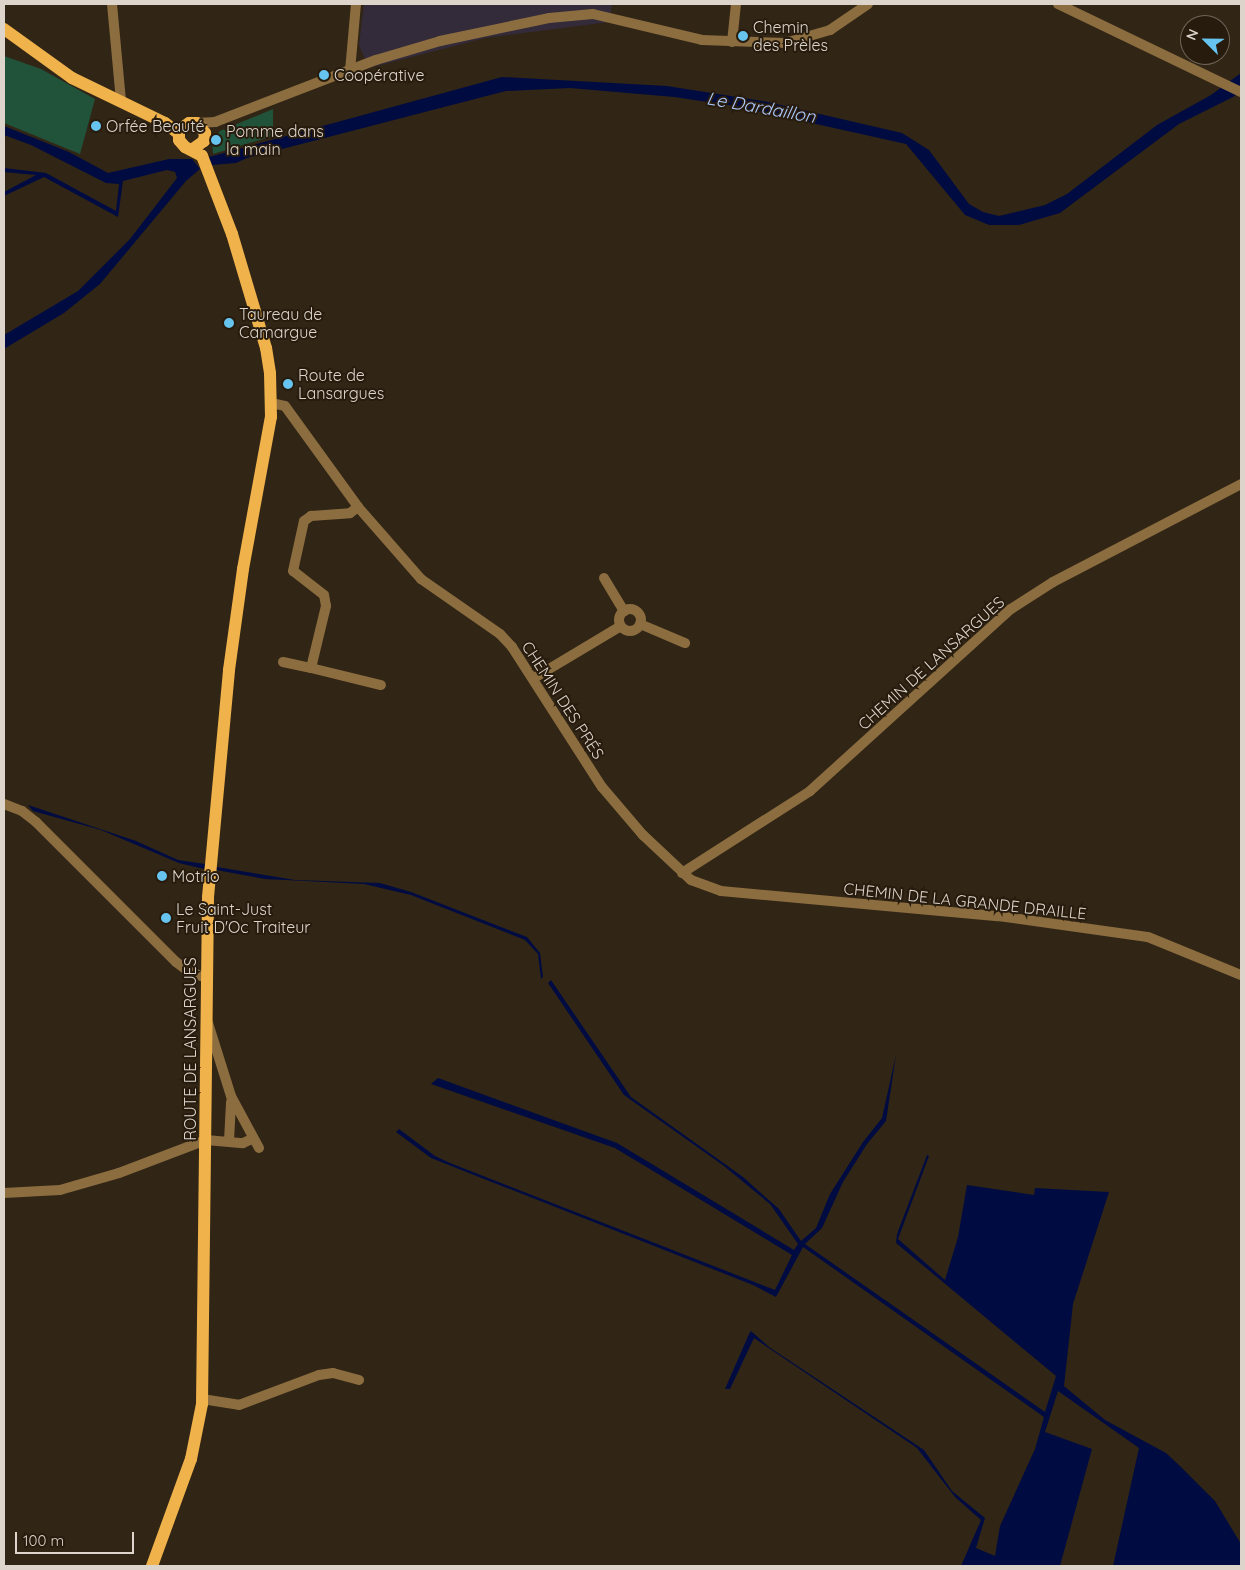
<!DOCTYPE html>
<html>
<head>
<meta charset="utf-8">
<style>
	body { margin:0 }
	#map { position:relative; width:1245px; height:1570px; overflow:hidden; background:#312516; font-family:Quicksand,sans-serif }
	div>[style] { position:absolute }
	.industrial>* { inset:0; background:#342b3a }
	.green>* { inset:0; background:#21533a }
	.water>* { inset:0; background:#000c41 }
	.minor>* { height:10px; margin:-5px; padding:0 5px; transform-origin:5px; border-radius:5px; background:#8b6d3f }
	.minor>.ring { margin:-5px; padding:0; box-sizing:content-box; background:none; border:10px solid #8b6d3f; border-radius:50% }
	.major>* { height:12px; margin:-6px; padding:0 6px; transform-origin:6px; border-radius:6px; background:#f0b24a }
	.dots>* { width:14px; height:14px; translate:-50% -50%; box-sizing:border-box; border:2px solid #271b0d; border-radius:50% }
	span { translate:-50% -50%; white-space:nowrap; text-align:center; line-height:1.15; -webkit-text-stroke:4px #271b0d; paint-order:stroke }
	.poi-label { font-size:16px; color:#ddd5cb }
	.left { translate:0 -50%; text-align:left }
	.street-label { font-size:16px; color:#ddd5cb }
	.water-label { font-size:18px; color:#acc9fd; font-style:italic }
	.frame { position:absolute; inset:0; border:5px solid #ddd5cb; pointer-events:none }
	.north { position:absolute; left:1180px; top:15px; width:50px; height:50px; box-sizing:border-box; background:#271b0d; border:1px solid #706559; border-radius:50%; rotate:293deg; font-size:14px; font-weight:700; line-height:20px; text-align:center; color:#ddd5cb }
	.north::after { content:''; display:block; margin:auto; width:18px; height:22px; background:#66c4ef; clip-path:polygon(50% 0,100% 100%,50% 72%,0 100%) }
	.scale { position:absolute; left:15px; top:1532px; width:119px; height:22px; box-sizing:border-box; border:2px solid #ddd5cb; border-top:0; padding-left:6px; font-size:15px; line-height:18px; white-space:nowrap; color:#ddd5cb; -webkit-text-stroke:4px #271b0d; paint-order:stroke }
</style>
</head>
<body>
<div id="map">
	<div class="industrial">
		<div style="clip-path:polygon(364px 4px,612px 4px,609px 22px,485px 38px,369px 68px,359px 45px)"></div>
	</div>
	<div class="green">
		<div style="clip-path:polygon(4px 56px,41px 69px,95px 99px,80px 154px,4px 123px)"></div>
		<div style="clip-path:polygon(273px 109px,273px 136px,213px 154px,212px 141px,220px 131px)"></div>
	</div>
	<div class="water">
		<div style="clip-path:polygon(1241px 73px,1241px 91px,1233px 97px,1179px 124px,1060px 213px,1019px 225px,989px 225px,965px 215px,906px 144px,735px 106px,674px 97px,570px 88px,506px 91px,247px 158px,236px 163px,212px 165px,209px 157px,502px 77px,667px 86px,768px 102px,902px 133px,929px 150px,969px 204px,983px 212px,999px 216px,1045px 205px,1067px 194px,1157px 125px,1211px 95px)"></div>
		<div style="clip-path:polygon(4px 126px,69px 152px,108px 173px,169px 159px,192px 159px,200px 169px,186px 181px,100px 284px,64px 313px,4px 349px,4px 335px,78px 291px,130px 239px,177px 178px,175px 172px,167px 170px,123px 181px,118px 217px,44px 177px,4px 196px,4px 192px,36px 175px,4px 172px,4px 168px,46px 173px,116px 211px,119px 184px,106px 183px,31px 145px,4px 135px)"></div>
		<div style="clip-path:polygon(28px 805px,136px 841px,178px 860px,205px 864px,204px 869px,179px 863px,101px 830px,33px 811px)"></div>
		<div style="clip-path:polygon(217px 867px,295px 880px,380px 883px,411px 892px,527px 937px,540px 953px,543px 977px,541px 979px,538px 954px,525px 940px,411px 895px,364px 884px,265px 879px,216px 870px)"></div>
		<div style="clip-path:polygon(551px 980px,631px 1097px,743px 1177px,779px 1209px,801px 1241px,816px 1228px,830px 1194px,863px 1142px,882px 1118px,896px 1055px,886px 1121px,867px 1144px,843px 1182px,822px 1228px,805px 1244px,1045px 1412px,1056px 1376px,896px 1243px,897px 1234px,927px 1155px,929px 1156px,898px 1239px,945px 1280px,958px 1237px,967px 1185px,1034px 1195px,1035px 1188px,1109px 1192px,1073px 1304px,1064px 1386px,1105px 1420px,1166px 1453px,1180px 1466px,1215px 1501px,1241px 1544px,1241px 1566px,1113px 1566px,1139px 1448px,1058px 1391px,1045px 1432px,1092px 1449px,1060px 1566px,961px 1566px,981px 1520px,955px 1497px,917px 1448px,754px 1338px,730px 1389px,725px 1389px,749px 1334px,751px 1331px,769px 1347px,924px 1450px,952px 1491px,985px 1518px,976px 1548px,995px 1556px,1000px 1526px,1035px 1449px,1044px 1417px,803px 1247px,776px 1297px,753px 1285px,431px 1158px,396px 1132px,399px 1129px,435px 1156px,450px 1163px,775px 1290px,792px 1255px,615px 1148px,431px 1084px,438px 1078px,617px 1143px,794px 1250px,798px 1244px,770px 1204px,724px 1166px,624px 1095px,548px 983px)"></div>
	</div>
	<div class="minor">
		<div style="left:112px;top:4px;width:97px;rotate:84.7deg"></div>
		<div style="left:1058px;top:4px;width:203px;rotate:25.7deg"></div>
		<div style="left:732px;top:42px;width:38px;rotate:-84deg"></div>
		<div style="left:350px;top:71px;width:67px;rotate:-84.9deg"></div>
		<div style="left:197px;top:123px;width:18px;rotate:-3deg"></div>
		<div style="left:215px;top:122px;width:173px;rotate:-21.1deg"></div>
		<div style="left:376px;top:60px;width:67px;rotate:-16.5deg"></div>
		<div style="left:440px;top:41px;width:111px;rotate:-11.9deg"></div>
		<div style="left:549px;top:18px;width:44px;rotate:-5.2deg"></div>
		<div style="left:593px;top:14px;width:112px;rotate:13.4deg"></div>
		<div style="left:702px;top:40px;width:83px;rotate:2.1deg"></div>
		<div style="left:785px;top:43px;width:47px;rotate:-16.1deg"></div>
		<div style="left:830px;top:30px;width:46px;rotate:-34.4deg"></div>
		<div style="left:271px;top:403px;width:14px;rotate:12deg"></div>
		<div style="left:285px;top:406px;width:125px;rotate:54.1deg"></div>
		<div style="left:358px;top:507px;width:96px;rotate:48.8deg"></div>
		<div style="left:421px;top:579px;width:96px;rotate:34.8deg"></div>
		<div style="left:500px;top:634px;width:18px;rotate:47deg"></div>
		<div style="left:512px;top:647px;width:166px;rotate:57.3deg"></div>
		<div style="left:602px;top:787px;width:63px;rotate:49.5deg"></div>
		<div style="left:643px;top:835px;width:66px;rotate:43.2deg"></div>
		<div style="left:691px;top:880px;width:32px;rotate:20deg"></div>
		<div style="left:721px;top:891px;width:278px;rotate:5.2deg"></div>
		<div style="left:998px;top:916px;width:151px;rotate:8deg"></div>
		<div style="left:1148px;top:937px;width:100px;rotate:22.2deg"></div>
		<div style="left:604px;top:578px;width:39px;rotate:59deg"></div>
		<div class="ring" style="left:619px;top:609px;width:12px;height:12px"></div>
		<div style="left:640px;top:624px;width:49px;rotate:22.9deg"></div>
		<div style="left:283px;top:662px;width:29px;rotate:12deg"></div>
		<div style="left:311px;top:668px;width:64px;rotate:-76.4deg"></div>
		<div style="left:326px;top:606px;width:11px;rotate:-100deg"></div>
		<div style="left:324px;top:595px;width:39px;rotate:-142deg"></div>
		<div style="left:293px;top:571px;width:51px;rotate:-77.6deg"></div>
		<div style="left:304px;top:521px;width:9px;rotate:-36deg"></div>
		<div style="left:311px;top:516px;width:39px;rotate:-4deg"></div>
		<div style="left:350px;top:513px;width:10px;rotate:-37deg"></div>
		<div style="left:311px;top:668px;width:72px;rotate:13.7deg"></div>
		<div style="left:534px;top:678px;width:101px;rotate:-30.9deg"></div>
		<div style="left:4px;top:804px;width:19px;rotate:21deg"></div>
		<div style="left:22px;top:811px;width:18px;rotate:38deg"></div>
		<div style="left:36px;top:822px;width:198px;rotate:45deg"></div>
		<div style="left:176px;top:962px;width:15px;rotate:37deg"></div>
		<div style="left:188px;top:971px;width:19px;rotate:21deg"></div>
		<div style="left:682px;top:873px;width:152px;rotate:-32.6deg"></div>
		<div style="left:810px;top:791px;width:271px;rotate:-42.2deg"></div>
		<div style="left:1011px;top:609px;width:50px;rotate:-32.7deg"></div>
		<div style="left:1053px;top:582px;width:212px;rotate:-27.5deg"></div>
		<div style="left:208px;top:1023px;width:77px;rotate:72.5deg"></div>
		<div style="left:231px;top:1096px;width:59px;rotate:61.7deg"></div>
		<div style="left:229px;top:1141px;width:39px;rotate:-87deg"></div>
		<div style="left:4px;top:1193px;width:56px;rotate:-3.1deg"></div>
		<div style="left:60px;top:1190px;width:61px;rotate:-16.1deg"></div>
		<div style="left:119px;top:1173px;width:93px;rotate:-20.8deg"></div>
		<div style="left:206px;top:1140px;width:37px;rotate:5deg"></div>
		<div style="left:243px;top:1143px;width:10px;rotate:-24deg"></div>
		<div style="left:202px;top:1399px;width:37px;rotate:9deg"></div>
		<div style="left:239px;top:1405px;width:85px;rotate:-20.6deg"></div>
		<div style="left:319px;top:1375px;width:14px;rotate:-8deg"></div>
		<div style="left:333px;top:1373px;width:27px;rotate:15deg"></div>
	</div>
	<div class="major">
		<div style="left:4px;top:29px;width:84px;rotate:35.8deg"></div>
		<div style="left:72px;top:78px;width:103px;rotate:25.8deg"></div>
		<div style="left:165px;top:123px;width:16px;rotate:38deg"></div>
		<div style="left:152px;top:1566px;width:114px;rotate:-70deg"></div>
		<div style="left:191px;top:1459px;width:56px;rotate:-78.7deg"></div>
		<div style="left:202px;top:1404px;width:507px;rotate:-89.32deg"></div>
		<div style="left:208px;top:897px;width:228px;rotate:-84.7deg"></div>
		<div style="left:229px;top:670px;width:102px;rotate:-82.1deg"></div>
		<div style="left:243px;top:569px;width:155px;rotate:-79.6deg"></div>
		<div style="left:271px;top:417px;width:44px;rotate:-91.3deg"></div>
		<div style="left:270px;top:373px;width:25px;rotate:-99deg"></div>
		<div style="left:266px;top:348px;width:119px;rotate:-106.6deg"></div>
		<div style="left:232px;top:234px;width:84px;rotate:-111deg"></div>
		<div style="left:202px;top:156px;width:19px;rotate:-152deg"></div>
		<div style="left:185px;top:147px;width:9px;rotate:-131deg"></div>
		<div style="left:179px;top:140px;width:10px;rotate:-90deg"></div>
		<div style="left:179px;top:130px;width:12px;rotate:-35deg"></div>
		<div style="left:189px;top:123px;width:8px"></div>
		<div style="left:197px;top:123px;width:13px;rotate:51deg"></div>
		<div style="left:205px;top:133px;width:8px;rotate:97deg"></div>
		<div style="left:204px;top:141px;width:14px;rotate:144deg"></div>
	</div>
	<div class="dots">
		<div style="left:743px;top:36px;background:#66c4ef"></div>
		<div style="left:324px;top:75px;background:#66c4ef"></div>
		<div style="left:96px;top:126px;background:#66c4ef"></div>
		<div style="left:216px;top:140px;background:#66c4ef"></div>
		<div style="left:229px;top:323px;background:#66c4ef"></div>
		<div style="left:288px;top:384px;background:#66c4ef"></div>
		<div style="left:162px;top:876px;background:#66c4ef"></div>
		<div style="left:166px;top:918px;background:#66c4ef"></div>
	</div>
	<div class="poi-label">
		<span class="left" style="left:753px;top:36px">Chemin<br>des Prèles</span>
		<span class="left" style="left:334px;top:75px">Coopérative</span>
		<span class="left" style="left:106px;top:126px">Orfée Beauté</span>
		<span class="left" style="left:226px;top:140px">Pomme dans<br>la main</span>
		<span class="left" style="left:239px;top:323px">Taureau de<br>Camargue</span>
		<span class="left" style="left:298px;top:384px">Route de<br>Lansargues</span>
		<span class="left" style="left:172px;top:876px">Motrio</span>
		<span class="left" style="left:176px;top:918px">Le Saint-Just<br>Fruit D'Oc Traiteur</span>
	</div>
	<div class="street-label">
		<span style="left:931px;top:663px;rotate:-42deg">CHEMIN DE LANSARGUES</span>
		<span style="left:563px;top:700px;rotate:57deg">CHEMIN DES PRÉS</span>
		<span style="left:965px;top:901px;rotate:6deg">CHEMIN DE LA GRANDE DRAILLE</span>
		<span style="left:190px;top:1049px;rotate:-90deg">ROUTE DE LANSARGUES</span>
	</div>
	<div class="water-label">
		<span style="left:761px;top:108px;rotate:10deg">Le Dardaillon</span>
	</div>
	<div class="frame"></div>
	<div class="north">N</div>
	<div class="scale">100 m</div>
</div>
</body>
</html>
